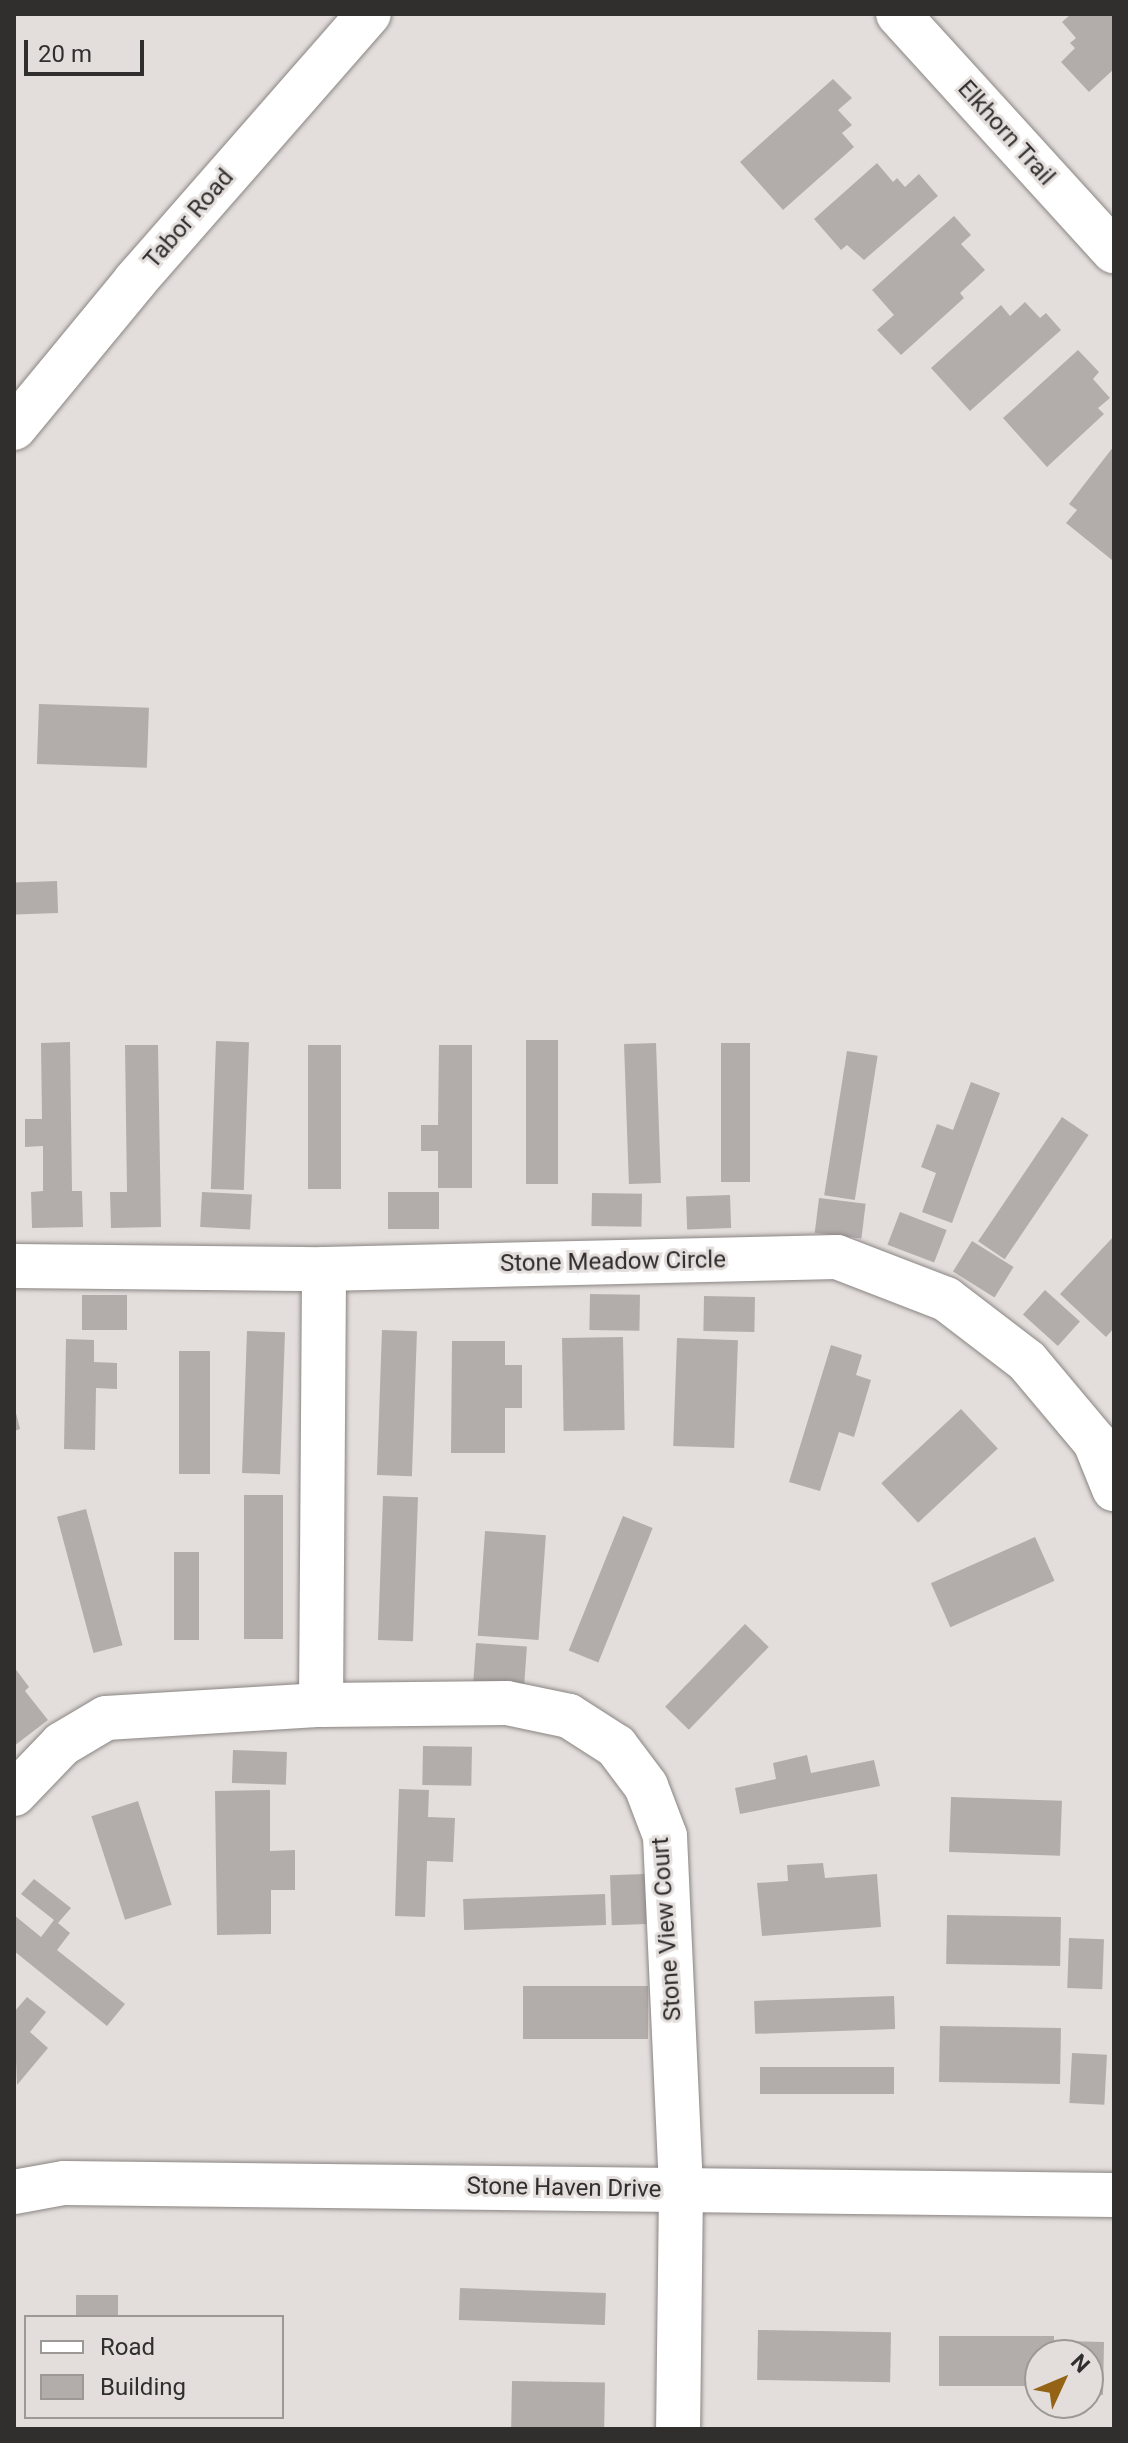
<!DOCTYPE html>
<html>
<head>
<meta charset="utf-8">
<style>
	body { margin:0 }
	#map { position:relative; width:1128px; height:2443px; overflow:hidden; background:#e3dedb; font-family:Roboto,sans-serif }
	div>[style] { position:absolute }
	.building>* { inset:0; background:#b2adab; transform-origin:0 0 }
	.roads { filter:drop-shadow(0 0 2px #8a8583) drop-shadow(0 0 2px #8a8583) }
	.minor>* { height:44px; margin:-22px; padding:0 22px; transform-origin:22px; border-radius:22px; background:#fff }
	span { translate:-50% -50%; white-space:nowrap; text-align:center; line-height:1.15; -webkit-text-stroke:6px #e3dedb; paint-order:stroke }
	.street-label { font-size:24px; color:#312f2e }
	.frame { position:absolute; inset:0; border:16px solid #312f2e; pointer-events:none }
	.legend { position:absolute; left:24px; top:2315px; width:260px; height:104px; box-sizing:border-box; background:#e3dedb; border:2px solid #9c9896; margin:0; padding:10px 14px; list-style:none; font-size:24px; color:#312f2e }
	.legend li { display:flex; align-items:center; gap:16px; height:40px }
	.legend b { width:40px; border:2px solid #9c9896 }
	.north { position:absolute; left:1024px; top:2339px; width:80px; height:80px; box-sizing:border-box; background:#e3dedb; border:2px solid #9c9896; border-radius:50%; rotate:46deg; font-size:22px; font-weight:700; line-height:32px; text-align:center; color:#312f2e }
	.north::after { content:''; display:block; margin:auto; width:28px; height:36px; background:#956315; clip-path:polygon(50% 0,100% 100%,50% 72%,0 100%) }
	.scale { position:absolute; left:24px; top:40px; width:120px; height:36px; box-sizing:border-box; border:4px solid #312f2e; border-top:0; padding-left:10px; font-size:24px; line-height:28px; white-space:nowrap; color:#312f2e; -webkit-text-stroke:6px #e3dedb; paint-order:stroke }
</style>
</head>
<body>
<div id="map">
	<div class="building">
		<div style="clip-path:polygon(1071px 14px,1114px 14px,1114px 69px,1089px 92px,1061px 62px,1075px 48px,1070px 43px,1076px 38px,1062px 22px)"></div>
		<div style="clip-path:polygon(833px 79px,852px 98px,838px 110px,852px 125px,842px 133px,854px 147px,783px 210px,740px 162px)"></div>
		<div style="clip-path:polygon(877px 163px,893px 182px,897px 178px,905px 187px,919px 174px,938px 196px,864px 260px,847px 245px,841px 250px,814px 219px)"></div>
		<div style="clip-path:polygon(954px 216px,971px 235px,961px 244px,985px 270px,960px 293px,964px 298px,901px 355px,877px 330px,894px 315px,872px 290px)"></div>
		<div style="clip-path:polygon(1025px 302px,1040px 318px,1046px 313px,1061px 330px,970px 411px,931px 368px,1001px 305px,1010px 316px)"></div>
		<div style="clip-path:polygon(1078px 350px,1099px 372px,1093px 379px,1110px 398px,1098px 408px,1104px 414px,1047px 467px,1003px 418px)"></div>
		<div style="clip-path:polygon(1114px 446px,1114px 558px,1112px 560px,1066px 523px,1077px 510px,1069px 504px)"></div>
		<div style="left:39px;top:704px;width:110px;height:60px;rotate:2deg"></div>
		<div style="left:57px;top:881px;width:32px;height:43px;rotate:88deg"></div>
		<div style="left:558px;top:1040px;width:144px;height:32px;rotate:90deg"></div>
		<div style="left:216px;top:1041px;width:33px;height:148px;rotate:2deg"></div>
		<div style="clip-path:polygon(70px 1042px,72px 1191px,82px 1191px,83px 1227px,32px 1228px,31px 1192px,43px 1191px,43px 1146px,25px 1147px,25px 1119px,42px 1119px,41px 1043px)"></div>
		<div style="left:656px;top:1043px;width:140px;height:32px;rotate:88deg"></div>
		<div style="left:721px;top:1043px;width:29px;height:139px"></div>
		<div style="clip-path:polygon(125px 1045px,158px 1045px,161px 1227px,111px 1228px,110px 1192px,127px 1192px)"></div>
		<div style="left:308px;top:1045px;width:33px;height:144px"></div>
		<div style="clip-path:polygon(439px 1045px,472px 1045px,472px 1188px,438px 1188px,438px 1151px,421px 1151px,421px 1125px,438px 1125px)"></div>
		<div style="left:847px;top:1051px;width:31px;height:146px;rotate:9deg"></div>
		<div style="clip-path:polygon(971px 1082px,1000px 1093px,952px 1223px,922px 1212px,936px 1173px,921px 1167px,937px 1124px,953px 1130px)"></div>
		<div style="left:1062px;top:1117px;width:32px;height:150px;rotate:34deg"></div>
		<div style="left:202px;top:1192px;width:50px;height:35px;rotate:3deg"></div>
		<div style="left:388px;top:1192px;width:51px;height:37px"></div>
		<div style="left:592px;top:1193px;width:50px;height:33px;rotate:1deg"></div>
		<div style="left:730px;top:1195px;width:33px;height:44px;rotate:88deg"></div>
		<div style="left:819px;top:1198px;width:47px;height:35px;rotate:7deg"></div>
		<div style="left:900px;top:1212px;width:50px;height:35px;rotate:21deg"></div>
		<div style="clip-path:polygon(1114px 1236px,1114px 1328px,1106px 1337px,1060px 1294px)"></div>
		<div style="left:972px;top:1241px;width:49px;height:36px;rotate:32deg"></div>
		<div style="left:1045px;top:1290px;width:47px;height:33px;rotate:42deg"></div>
		<div style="left:590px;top:1294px;width:50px;height:36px;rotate:1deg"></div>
		<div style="left:82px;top:1295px;width:45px;height:35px"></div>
		<div style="left:704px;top:1296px;width:51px;height:35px;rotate:1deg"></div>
		<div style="left:382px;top:1330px;width:35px;height:145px;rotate:2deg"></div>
		<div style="left:247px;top:1331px;width:38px;height:142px;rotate:2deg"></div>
		<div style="left:623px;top:1337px;width:93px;height:61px;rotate:89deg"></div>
		<div style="left:677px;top:1338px;width:61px;height:108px;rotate:2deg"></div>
		<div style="clip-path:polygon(66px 1339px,94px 1340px,94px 1362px,117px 1363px,117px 1389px,96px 1388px,95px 1450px,64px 1449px)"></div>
		<div style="clip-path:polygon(452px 1341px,505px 1341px,505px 1365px,522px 1365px,522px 1408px,505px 1408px,505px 1453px,451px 1453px)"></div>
		<div style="clip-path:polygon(831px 1345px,862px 1355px,856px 1375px,871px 1380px,854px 1437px,839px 1432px,820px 1491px,789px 1482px)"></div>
		<div style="left:179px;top:1351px;width:31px;height:123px"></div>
		<div style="clip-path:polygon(14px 1405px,20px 1429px,14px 1431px)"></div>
		<div style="left:961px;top:1409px;width:54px;height:109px;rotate:47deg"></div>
		<div style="left:244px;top:1495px;width:39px;height:144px"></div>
		<div style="left:383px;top:1496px;width:35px;height:144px;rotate:2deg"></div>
		<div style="left:86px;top:1509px;width:141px;height:30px;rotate:75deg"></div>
		<div style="left:623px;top:1516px;width:32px;height:145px;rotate:22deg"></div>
		<div style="left:485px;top:1531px;width:61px;height:105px;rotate:4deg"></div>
		<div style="left:1035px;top:1537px;width:48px;height:114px;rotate:66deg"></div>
		<div style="left:174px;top:1552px;width:25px;height:88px"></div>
		<div style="left:745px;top:1624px;width:33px;height:115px;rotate:44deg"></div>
		<div style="left:476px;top:1643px;width:51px;height:41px;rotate:4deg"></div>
		<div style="clip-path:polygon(14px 1667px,29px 1687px,25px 1691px,48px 1720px,14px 1746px)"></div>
		<div style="left:423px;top:1746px;width:49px;height:39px;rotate:1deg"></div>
		<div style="left:233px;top:1750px;width:54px;height:33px;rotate:2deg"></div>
		<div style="clip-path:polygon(807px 1755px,811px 1773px,874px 1760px,880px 1786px,740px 1814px,735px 1788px,776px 1779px,773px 1763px)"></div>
		<div style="clip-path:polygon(399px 1789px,429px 1790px,428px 1817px,455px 1818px,453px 1862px,427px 1861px,425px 1917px,395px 1916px)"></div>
		<div style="clip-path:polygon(270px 1790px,270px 1851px,295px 1850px,295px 1890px,271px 1890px,271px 1934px,217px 1935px,215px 1791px)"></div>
		<div style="left:951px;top:1797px;width:111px;height:55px;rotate:2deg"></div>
		<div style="left:138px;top:1801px;width:109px;height:49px;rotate:72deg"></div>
		<div style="clip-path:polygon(823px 1863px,825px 1878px,877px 1874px,881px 1927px,762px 1936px,757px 1883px,788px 1881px,787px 1865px)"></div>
		<div style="left:645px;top:1874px;width:50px;height:35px;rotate:88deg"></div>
		<div style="clip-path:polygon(34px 1879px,71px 1908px,58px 1923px,70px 1933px,57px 1950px,125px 2004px,107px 2026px,14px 1951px,14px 1915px,41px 1937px,54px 1920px,21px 1894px)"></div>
		<div style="left:605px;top:1894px;width:31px;height:142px;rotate:88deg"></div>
		<div style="left:947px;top:1915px;width:114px;height:49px;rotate:1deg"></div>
		<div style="left:1069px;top:1938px;width:35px;height:50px;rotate:2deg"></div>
		<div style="left:523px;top:1986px;width:125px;height:53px"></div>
		<div style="left:894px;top:1996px;width:33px;height:140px;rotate:88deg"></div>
		<div style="clip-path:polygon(27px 1997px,46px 2012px,30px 2032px,48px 2048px,17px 2085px,14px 2012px)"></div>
		<div style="left:940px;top:2026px;width:121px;height:56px;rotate:1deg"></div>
		<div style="left:1072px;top:2053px;width:35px;height:50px;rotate:3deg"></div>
		<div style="left:894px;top:2067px;width:27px;height:134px;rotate:90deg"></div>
		<div style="left:460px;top:2288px;width:146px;height:32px;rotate:2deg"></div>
		<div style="left:76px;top:2295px;width:42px;height:22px"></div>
		<div style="left:758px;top:2330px;width:133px;height:50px;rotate:1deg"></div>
		<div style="clip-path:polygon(939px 2336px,1054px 2336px,1054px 2355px,1040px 2355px,1040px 2386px,939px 2386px)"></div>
		<div style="clip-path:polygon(1065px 2341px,1104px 2342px,1103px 2395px,1088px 2394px,1088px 2355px,1065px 2355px)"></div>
		<div style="left:512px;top:2381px;width:93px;height:46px;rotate:1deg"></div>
	</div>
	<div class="roads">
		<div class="minor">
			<div style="left:898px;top:14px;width:321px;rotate:47.7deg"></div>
			<div style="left:14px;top:428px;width:190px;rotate:-50.5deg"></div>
			<div style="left:135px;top:281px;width:355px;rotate:-48.8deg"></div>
			<div style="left:14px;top:1266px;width:310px;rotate:0.6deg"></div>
			<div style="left:324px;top:1269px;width:513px;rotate:-1.34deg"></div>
			<div style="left:837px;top:1257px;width:117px;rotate:21.1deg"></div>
			<div style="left:946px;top:1299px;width:102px;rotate:37.4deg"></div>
			<div style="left:1027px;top:1361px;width:106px;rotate:50deg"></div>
			<div style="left:1095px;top:1442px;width:51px;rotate:68deg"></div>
			<div style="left:321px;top:1705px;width:436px;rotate:-89.6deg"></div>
			<div style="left:14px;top:1794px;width:69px;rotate:-46.2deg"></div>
			<div style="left:62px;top:1744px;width:51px;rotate:-30.6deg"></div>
			<div style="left:106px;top:1718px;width:215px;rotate:-3.5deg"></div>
			<div style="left:321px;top:1705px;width:186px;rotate:-0.6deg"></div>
			<div style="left:507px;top:1703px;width:63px;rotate:11.8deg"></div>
			<div style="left:569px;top:1716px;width:56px;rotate:32.6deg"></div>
			<div style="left:616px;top:1746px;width:50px;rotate:53.1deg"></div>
			<div style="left:646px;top:1786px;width:53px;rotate:69.2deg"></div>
			<div style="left:665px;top:1836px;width:353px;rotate:87.4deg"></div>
			<div style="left:681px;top:2189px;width:240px;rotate:90.7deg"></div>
			<div style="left:14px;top:2192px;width:51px;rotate:-10.2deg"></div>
			<div style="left:64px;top:2183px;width:1050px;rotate:0.65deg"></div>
		</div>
	</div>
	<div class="street-label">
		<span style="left:1006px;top:133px;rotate:48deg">Elkhorn Trail</span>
		<span style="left:189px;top:219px;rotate:-49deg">Tabor Road</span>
		<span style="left:613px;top:1262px;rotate:-1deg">Stone Meadow Circle</span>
		<span style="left:667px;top:1929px;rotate:-94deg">Stone View Court</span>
		<span style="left:564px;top:2188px;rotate:1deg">Stone Haven Drive</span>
	</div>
	<div class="frame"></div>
	<ul class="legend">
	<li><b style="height:10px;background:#fff"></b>Road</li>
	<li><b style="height:22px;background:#b2adab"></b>Building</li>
	</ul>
	<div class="north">N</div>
	<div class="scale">20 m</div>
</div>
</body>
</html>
